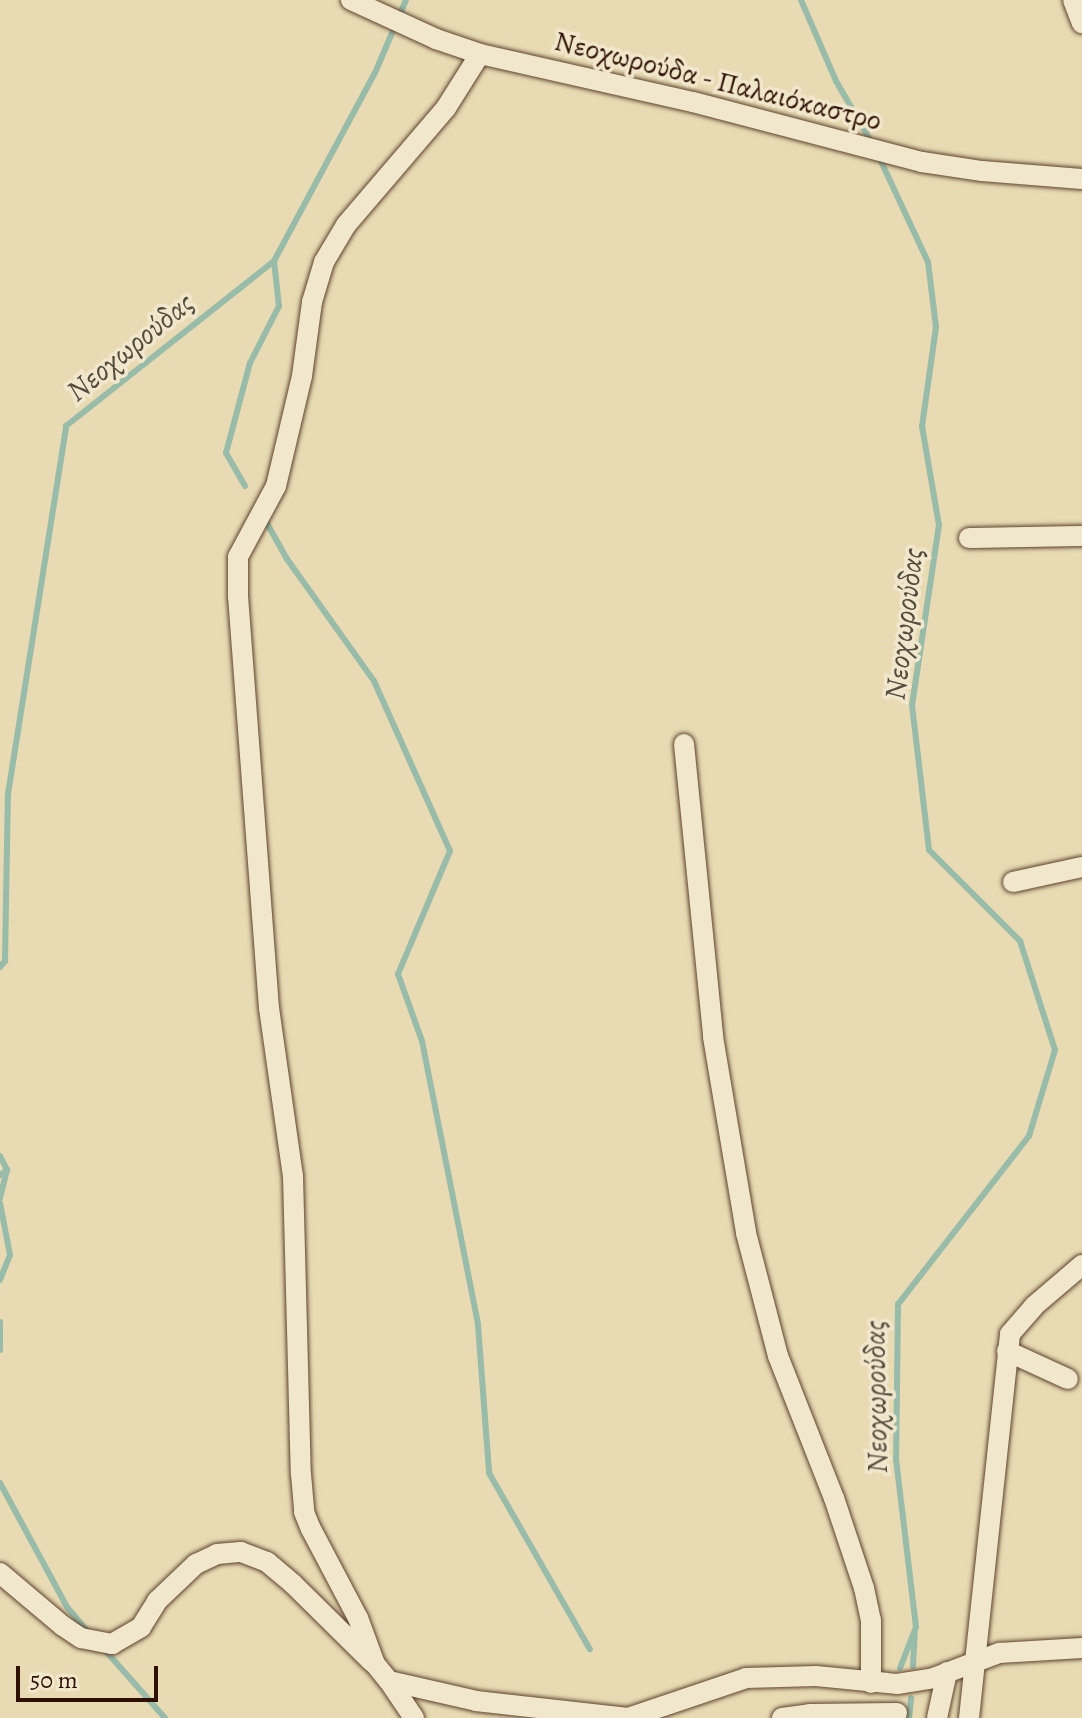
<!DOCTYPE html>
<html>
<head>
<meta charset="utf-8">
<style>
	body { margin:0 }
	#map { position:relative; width:1082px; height:1718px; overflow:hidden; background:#e8dab2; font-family:Alegreya,serif }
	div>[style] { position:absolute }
	.stream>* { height:6px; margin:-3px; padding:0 3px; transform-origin:3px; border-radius:3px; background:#98bbaa }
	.roads { filter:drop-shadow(0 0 2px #5e422e) drop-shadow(0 0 2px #5e422e) }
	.minor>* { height:20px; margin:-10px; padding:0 10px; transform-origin:10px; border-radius:10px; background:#f0e7cd }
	span { translate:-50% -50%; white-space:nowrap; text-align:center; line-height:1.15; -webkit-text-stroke:7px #f0e7cd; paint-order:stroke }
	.street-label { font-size:28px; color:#301002 }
	.water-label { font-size:30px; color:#544c3d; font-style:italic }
	.scale { position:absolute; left:16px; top:1666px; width:142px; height:36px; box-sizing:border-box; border:4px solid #301002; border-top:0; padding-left:10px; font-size:24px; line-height:28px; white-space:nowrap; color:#301002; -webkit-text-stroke:6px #f0e7cd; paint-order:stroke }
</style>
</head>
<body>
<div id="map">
	<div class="stream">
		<div style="left:801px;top:0;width:88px;rotate:66.6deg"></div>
		<div style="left:836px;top:81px;width:72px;rotate:59.9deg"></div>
		<div style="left:879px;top:157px;width:116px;rotate:65deg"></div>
		<div style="left:928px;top:262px;width:65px;rotate:83deg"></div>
		<div style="left:936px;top:327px;width:100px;rotate:98deg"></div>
		<div style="left:922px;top:426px;width:100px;rotate:80.3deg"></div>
		<div style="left:939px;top:525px;width:182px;rotate:98.5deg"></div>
		<div style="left:912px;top:705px;width:146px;rotate:83.3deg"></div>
		<div style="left:929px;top:850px;width:129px;rotate:45deg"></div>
		<div style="left:1020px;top:941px;width:114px;rotate:72.2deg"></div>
		<div style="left:1055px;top:1050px;width:90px;rotate:106.8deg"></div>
		<div style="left:1029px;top:1136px;width:213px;rotate:127.9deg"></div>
		<div style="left:898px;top:1304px;width:155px;rotate:90.7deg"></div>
		<div style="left:896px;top:1459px;width:169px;rotate:83.2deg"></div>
		<div style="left:916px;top:1627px;width:44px;rotate:111.3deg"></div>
		<div style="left:245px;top:486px;width:38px;rotate:-120deg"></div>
		<div style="left:226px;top:453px;width:93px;rotate:-75.1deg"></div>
		<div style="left:250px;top:363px;width:64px;rotate:-63deg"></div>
		<div style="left:279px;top:306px;width:45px;rotate:-96.3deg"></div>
		<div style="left:264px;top:518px;width:47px;rotate:60.7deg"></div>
		<div style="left:287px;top:559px;width:150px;rotate:54.5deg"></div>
		<div style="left:374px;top:681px;width:186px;rotate:65.9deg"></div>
		<div style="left:450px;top:851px;width:134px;rotate:112.9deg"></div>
		<div style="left:398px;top:974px;width:71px;rotate:70.3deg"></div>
		<div style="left:422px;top:1041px;width:289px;rotate:78.8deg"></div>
		<div style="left:478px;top:1325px;width:148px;rotate:85.7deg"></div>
		<div style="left:489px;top:1473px;width:203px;rotate:60.2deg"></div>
		<div style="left:0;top:967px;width:8px;rotate:-50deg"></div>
		<div style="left:5px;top:961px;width:167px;rotate:-89deg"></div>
		<div style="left:8px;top:794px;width:373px;rotate:-81deg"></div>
		<div style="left:66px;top:426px;width:265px;rotate:-38.4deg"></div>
		<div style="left:274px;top:261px;width:213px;rotate:-61.8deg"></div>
		<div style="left:375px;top:73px;width:79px;rotate:-67deg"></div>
		<div style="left:0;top:1156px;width:16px;rotate:63deg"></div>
		<div style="left:7px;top:1170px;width:9px;rotate:144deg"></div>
		<div style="left:0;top:1198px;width:29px;rotate:-76deg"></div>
		<div style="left:0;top:1203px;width:53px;rotate:79.1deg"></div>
		<div style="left:10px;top:1255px;width:27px;rotate:112deg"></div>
		<div style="left:0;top:1322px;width:28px;rotate:90deg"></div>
		<div style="left:0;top:1483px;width:141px;rotate:61.6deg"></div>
		<div style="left:67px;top:1607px;width:33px;rotate:50deg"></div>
		<div style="left:104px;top:1649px;width:92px;rotate:48.5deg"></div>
		<div style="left:913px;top:1666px;width:33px;rotate:-87deg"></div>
		<div style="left:909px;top:1718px;width:20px;rotate:-84deg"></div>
	</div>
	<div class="roads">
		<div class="minor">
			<div style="left:351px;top:0;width:94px;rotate:24.6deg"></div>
			<div style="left:436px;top:39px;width:46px;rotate:18.8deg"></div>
			<div style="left:480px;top:54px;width:218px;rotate:12.7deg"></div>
			<div style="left:693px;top:102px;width:237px;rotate:14.7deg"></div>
			<div style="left:922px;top:162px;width:61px;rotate:8.5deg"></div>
			<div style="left:982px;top:171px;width:100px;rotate:4.6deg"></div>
			<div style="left:1073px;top:0;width:25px;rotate:69deg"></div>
			<div style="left:480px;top:54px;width:64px;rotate:122.2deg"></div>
			<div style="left:446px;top:108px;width:154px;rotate:130.5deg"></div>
			<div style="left:346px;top:225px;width:43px;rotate:120.7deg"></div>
			<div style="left:324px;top:262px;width:42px;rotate:106.7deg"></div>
			<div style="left:312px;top:302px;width:75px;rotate:97.7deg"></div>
			<div style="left:302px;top:376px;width:113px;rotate:103.3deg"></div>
			<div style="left:276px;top:486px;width:81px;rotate:118.2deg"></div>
			<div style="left:238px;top:557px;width:39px;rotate:90deg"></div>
			<div style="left:238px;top:596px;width:413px;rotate:85.7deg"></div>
			<div style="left:269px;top:1008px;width:170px;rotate:81.9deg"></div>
			<div style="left:293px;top:1176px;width:298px;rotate:88.5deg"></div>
			<div style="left:301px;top:1474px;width:38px;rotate:85deg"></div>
			<div style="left:304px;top:1512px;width:18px;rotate:68deg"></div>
			<div style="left:311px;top:1529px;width:101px;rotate:62.2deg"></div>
			<div style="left:358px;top:1618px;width:49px;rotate:69.7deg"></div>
			<div style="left:375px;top:1664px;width:22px;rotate:51deg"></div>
			<div style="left:389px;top:1681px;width:89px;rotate:12.9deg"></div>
			<div style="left:476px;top:1701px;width:153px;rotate:6.4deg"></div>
			<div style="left:628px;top:1718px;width:125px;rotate:-18.7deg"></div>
			<div style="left:746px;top:1678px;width:70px;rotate:-1.6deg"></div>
			<div style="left:816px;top:1676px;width:81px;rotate:5.6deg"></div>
			<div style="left:897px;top:1684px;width:36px;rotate:-9deg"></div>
			<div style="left:933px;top:1678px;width:71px;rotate:-20.7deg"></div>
			<div style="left:999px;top:1653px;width:83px;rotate:-3.4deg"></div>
			<div style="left:969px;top:538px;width:113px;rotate:-1deg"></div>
			<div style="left:684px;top:744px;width:294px;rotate:84.3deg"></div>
			<div style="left:713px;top:1037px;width:199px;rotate:80.4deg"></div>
			<div style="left:746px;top:1233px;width:127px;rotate:75.4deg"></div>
			<div style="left:778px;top:1356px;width:153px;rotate:68.5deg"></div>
			<div style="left:834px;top:1498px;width:95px;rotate:71.6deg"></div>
			<div style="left:864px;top:1588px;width:33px;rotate:78deg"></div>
			<div style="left:871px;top:1620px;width:63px;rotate:90deg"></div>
			<div style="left:1013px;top:882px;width:71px;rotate:-12.3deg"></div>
			<div style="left:1007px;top:1351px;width:67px;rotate:24.7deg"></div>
			<div style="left:0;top:1573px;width:82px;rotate:40.1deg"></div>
			<div style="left:63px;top:1626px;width:22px;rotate:34deg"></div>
			<div style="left:81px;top:1638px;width:32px;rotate:11deg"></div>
			<div style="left:112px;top:1644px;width:34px;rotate:-30deg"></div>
			<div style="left:141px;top:1627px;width:31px;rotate:-58deg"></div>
			<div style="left:157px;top:1601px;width:54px;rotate:-43.5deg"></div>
			<div style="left:196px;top:1564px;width:23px;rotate:-25deg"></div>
			<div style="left:217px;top:1554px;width:24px;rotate:-5deg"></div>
			<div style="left:241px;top:1552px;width:28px;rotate:21deg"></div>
			<div style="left:267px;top:1562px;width:34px;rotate:40deg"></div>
			<div style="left:293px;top:1584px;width:111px;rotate:44.6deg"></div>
			<div style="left:389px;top:1681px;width:45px;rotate:56deg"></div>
			<div style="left:782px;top:1718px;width:28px;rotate:-8deg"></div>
			<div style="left:810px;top:1714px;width:87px;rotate:-0.7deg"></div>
			<div style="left:937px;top:1718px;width:47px;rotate:-77.7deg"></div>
			<div style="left:969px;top:1718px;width:386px;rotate:-83.9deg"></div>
			<div style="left:1010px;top:1334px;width:37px;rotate:-49deg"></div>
			<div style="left:1034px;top:1306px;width:63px;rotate:-40.5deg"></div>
		</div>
	</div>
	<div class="street-label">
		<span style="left:718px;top:81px;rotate:14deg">Νεοχωρούδα - Παλαιόκαστρο</span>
	</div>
	<div class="water-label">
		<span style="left:130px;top:347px;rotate:-39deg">Νεοχωρούδας</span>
		<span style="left:904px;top:624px;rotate:-83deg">Νεοχωρούδας</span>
		<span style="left:876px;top:1397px;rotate:-91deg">Νεοχωρούδας</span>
	</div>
	<div class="scale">50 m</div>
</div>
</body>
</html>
